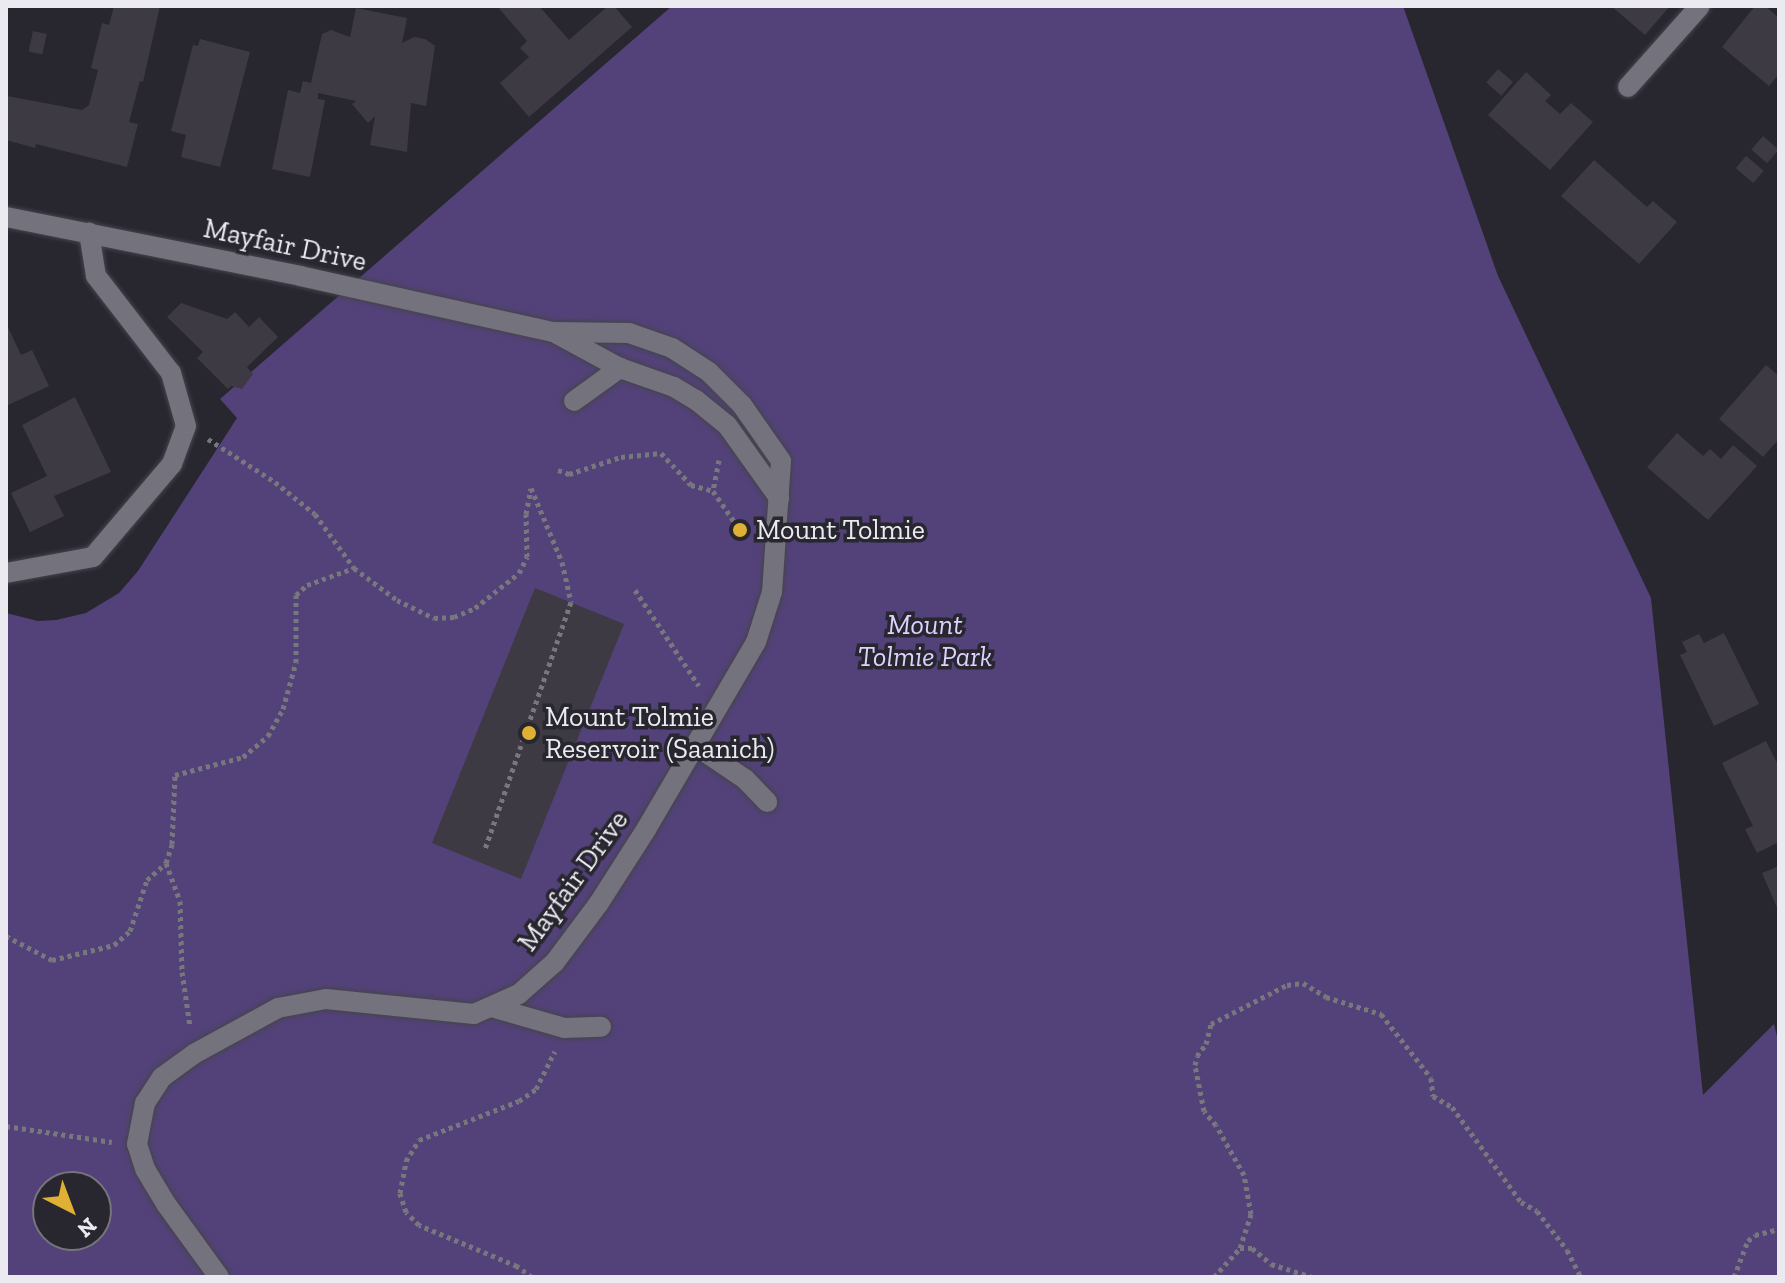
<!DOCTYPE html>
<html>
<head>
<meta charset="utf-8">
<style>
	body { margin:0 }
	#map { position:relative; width:1785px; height:1283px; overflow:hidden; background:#28262f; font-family:"Zilla Slab",serif }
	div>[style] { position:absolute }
	.green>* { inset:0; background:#534279 }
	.building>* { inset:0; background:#3d3a44; transform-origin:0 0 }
	.path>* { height:5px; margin-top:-2.5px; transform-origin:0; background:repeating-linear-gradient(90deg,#78777e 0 4px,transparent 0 8px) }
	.roads { filter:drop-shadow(0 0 2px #45444b) drop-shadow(0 0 2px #45444b) }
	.minor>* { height:20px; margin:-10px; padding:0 10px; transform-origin:10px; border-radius:10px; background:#74727d }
	.dots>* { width:22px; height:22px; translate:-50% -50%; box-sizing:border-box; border:4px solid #28262f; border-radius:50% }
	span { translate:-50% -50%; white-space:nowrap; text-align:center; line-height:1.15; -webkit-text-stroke:7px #28262f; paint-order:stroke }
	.street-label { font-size:28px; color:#ebeaf0 }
	.poi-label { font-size:28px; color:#ebeaf0 }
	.left { translate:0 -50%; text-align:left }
	.park-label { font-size:28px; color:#dcd2fe; font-style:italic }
	.frame { position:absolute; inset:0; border:8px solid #ebeaf0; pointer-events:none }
	.north { position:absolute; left:32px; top:1171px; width:80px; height:80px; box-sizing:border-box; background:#28262f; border:2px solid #76747c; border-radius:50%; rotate:138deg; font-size:22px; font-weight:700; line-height:32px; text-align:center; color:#ebeaf0 }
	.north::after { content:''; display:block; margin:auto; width:28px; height:36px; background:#e0b034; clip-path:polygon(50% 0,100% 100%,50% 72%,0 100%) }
</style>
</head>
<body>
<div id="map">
	<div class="green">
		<div style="clip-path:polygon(evenodd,672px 6px,1403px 6px,1498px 276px,1651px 598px,1703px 1095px,1774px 1024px,1779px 1045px,1779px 1277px,6px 1277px,6px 613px,38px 621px,56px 620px,86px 613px,119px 593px,138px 571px,237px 418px,220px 399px,672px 6px,48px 1187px,96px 1187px,96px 1235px,48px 1235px,48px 1187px)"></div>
	</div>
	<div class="building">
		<div style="clip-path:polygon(114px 6px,160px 6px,143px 82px,140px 81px,129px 122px,138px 124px,127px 167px,36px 144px,35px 148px,6px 140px,7px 96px,82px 110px,89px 105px,98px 70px,91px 68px,102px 23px,109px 25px)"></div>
		<div style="clip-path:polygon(497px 6px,539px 6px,569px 40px,608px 6px,614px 6px,632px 27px,529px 117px,500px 83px,529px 57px,520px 48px,527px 41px)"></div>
		<div style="clip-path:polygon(1611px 6px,1670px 6px,1645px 35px)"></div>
		<div style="clip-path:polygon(1755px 6px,1765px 6px,1779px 18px,1779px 74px,1769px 86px,1722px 47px)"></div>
		<div style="clip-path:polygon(356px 8px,407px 18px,402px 43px,414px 37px,425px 39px,435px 46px,426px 106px,411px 103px,407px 152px,370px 145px,375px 116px,368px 123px,352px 104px,356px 101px,318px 93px,318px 99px,325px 100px,310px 177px,272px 169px,288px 90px,300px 93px,303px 81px,311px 83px,322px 34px,331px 30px,350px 37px)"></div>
		<div style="left:33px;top:31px;width:14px;height:21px;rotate:12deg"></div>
		<div style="clip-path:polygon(200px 39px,250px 52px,220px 167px,181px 157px,186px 135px,171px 131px,193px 45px,198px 46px)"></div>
		<div style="left:1498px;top:69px;width:20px;height:18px;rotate:41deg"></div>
		<div style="clip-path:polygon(1526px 72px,1551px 95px,1545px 101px,1560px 114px,1571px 103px,1593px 122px,1550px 170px,1488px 115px)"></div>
		<div style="left:1763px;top:136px;width:21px;height:18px;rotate:41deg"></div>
		<div style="left:1746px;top:156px;width:23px;height:16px;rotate:40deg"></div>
		<div style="clip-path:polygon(1594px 160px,1647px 207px,1653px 201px,1677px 222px,1639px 264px,1561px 196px)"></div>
		<div style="clip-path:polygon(181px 303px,227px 319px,235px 312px,249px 327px,259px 317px,278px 337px,247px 367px,253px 374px,242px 389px,231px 386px,228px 389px,197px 358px,203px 352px,167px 317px)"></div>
		<div style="clip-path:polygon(6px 323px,21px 355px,32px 350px,49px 386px,6px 406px)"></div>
		<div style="clip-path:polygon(1766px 365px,1779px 376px,1779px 439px,1763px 457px,1719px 419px)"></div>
		<div style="clip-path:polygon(75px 397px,111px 472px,54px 496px,64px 516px,30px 532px,11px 493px,47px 476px,22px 425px)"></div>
		<div style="clip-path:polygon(1677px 433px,1703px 456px,1710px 449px,1721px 459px,1733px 445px,1757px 466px,1708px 520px,1647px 467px)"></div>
		<div style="left:535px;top:588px;width:96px;height:275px;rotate:22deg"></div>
		<div style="clip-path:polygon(1724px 633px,1759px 704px,1714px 726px,1680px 655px,1687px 652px,1682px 642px,1699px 634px,1704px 643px)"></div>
		<div style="clip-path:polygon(1766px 741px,1779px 767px,1779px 842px,1757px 853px,1745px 829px,1753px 826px,1722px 763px)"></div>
		<div style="clip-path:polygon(1779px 866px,1779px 912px,1762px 873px)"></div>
	</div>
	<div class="path">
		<div style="left:208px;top:439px;width:80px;rotate:32.7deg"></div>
		<div style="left:275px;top:482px;width:51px;rotate:38.7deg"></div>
		<div style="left:315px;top:514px;width:67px;rotate:54.2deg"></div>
		<div style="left:354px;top:568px;width:54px;rotate:36.7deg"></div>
		<div style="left:397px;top:600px;width:41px;rotate:25.9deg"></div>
		<div style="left:434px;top:618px;width:20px;rotate:-3deg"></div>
		<div style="left:454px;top:617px;width:23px;rotate:-23deg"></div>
		<div style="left:475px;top:608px;width:56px;rotate:-38.5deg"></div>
		<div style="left:519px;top:573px;width:18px;rotate:-63deg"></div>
		<div style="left:527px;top:557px;width:43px;rotate:-91.3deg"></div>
		<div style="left:526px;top:514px;width:26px;rotate:-79deg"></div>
		<div style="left:531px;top:488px;width:80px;rotate:67.3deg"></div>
		<div style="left:562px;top:562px;width:41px;rotate:77.3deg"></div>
		<div style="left:571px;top:602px;width:262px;rotate:109.2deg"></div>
		<div style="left:719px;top:460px;width:32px;rotate:101deg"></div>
		<div style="left:713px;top:491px;width:47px;rotate:55.3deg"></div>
		<div style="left:558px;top:470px;width:12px;rotate:20deg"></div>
		<div style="left:569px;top:474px;width:55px;rotate:-18.1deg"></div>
		<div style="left:621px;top:457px;width:40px;rotate:-5.7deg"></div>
		<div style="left:661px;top:453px;width:44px;rotate:46.8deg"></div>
		<div style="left:691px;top:485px;width:23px;rotate:15deg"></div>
		<div style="left:635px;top:590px;width:115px;rotate:56.3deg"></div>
		<div style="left:166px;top:863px;width:40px;rotate:69.8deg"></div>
		<div style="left:180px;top:901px;width:71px;rotate:88.4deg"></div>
		<div style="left:182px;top:972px;width:55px;rotate:81.6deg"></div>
		<div style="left:6px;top:936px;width:52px;rotate:27.6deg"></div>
		<div style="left:52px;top:960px;width:64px;rotate:-13.6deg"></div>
		<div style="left:114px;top:945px;width:21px;rotate:-41deg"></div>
		<div style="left:130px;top:931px;width:54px;rotate:-71.6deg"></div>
		<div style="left:147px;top:880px;width:25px;rotate:-42deg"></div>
		<div style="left:166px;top:863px;width:20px;rotate:-72deg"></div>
		<div style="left:172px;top:844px;width:69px;rotate:-87.5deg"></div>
		<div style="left:175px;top:775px;width:70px;rotate:-14.8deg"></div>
		<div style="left:243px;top:757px;width:33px;rotate:-40deg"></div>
		<div style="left:268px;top:736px;width:31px;rotate:-61deg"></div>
		<div style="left:283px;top:709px;width:49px;rotate:-74.5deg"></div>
		<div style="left:296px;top:662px;width:67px;rotate:-90deg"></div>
		<div style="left:296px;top:595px;width:15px;rotate:-42deg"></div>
		<div style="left:307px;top:585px;width:50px;rotate:-19.9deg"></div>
		<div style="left:6px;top:1126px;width:107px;rotate:8.6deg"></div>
		<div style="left:1240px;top:1248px;width:36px;rotate:-72deg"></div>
		<div style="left:1251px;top:1214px;width:40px;rotate:-100deg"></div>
		<div style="left:1244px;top:1175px;width:57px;rotate:-119.2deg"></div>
		<div style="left:1216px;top:1125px;width:18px;rotate:-131deg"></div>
		<div style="left:1204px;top:1111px;width:47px;rotate:-101.1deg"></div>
		<div style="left:1195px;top:1065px;width:9px;rotate:-77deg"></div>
		<div style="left:1197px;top:1056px;width:15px;rotate:-53deg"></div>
		<div style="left:1206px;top:1044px;width:21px;rotate:-76deg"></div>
		<div style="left:1211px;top:1024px;width:85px;rotate:-27.2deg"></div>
		<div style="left:1287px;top:985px;width:16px;rotate:-7deg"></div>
		<div style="left:1303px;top:983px;width:27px;rotate:31deg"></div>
		<div style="left:1326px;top:997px;width:58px;rotate:17.2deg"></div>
		<div style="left:1381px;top:1014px;width:81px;rotate:52deg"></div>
		<div style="left:1431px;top:1078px;width:18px;rotate:84deg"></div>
		<div style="left:1433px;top:1096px;width:22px;rotate:30deg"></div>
		<div style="left:1452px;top:1107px;width:117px;rotate:54deg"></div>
		<div style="left:1521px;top:1202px;width:18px;rotate:29deg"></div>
		<div style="left:1537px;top:1211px;width:49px;rotate:52.4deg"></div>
		<div style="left:1567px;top:1250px;width:30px;rotate:63deg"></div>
		<div style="left:532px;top:1277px;width:19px;rotate:-144deg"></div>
		<div style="left:517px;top:1266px;width:106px;rotate:-157.3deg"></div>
		<div style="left:419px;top:1225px;width:18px;rotate:-135deg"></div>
		<div style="left:406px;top:1212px;width:20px;rotate:-108deg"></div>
		<div style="left:400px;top:1193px;width:33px;rotate:-79deg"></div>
		<div style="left:406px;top:1161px;width:25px;rotate:-58deg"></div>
		<div style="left:419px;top:1140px;width:107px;rotate:-21.3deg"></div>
		<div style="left:519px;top:1101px;width:21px;rotate:-35deg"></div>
		<div style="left:536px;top:1089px;width:42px;rotate:-63.4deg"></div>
		<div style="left:1214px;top:1277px;width:39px;rotate:-48deg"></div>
		<div style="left:1240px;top:1248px;width:12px"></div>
		<div style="left:1252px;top:1248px;width:25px;rotate:40deg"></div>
		<div style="left:1271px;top:1264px;width:43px;rotate:17.6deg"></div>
		<div style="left:1734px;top:1277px;width:39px;rotate:-69deg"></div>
		<div style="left:1748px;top:1241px;width:9px;rotate:-41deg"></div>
		<div style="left:1755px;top:1235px;width:25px;rotate:-14deg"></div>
	</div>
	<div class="roads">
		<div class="minor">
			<div style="left:1628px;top:87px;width:108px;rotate:-48.4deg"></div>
			<div style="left:6px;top:217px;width:300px;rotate:11.3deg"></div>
			<div style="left:300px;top:276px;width:259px;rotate:12.5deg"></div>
			<div style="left:553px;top:332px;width:76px;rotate:0.8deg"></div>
			<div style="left:629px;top:333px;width:46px;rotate:19.2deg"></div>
			<div style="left:672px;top:348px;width:44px;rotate:33deg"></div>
			<div style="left:709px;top:372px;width:47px;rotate:45deg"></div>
			<div style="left:742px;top:405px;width:68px;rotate:55.1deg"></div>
			<div style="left:781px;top:461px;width:131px;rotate:93.9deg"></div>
			<div style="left:772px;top:592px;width:52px;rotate:107.7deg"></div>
			<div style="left:756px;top:642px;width:216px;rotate:120.4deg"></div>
			<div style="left:647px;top:828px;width:89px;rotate:122.6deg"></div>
			<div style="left:599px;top:903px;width:74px;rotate:126.7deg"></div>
			<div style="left:555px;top:962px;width:48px;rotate:138.4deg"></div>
			<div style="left:519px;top:994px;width:49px;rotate:156deg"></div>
			<div style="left:474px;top:1014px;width:149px;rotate:-174.2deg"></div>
			<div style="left:326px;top:999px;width:49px;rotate:169.4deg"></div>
			<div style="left:278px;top:1008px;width:96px;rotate:151.3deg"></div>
			<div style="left:194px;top:1054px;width:39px;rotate:144deg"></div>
			<div style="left:162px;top:1077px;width:31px;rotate:123deg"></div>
			<div style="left:145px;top:1103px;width:42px;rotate:101deg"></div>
			<div style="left:137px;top:1144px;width:26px;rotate:72deg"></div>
			<div style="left:145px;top:1169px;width:41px;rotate:59deg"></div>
			<div style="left:166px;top:1204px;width:90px;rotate:54deg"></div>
			<div style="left:557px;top:334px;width:72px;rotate:28.4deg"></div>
			<div style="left:620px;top:368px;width:57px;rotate:19.4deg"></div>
			<div style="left:674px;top:387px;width:26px;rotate:31deg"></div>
			<div style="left:696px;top:400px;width:40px;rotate:39deg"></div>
			<div style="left:727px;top:425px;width:90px;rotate:54.5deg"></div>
			<div style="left:574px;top:401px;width:57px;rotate:-35.7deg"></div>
			<div style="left:6px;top:573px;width:88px;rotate:-10.4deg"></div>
			<div style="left:93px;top:557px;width:122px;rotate:-49.7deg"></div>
			<div style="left:172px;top:464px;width:40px;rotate:-69.8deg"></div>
			<div style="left:186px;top:426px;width:55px;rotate:-105.8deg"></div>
			<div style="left:171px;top:373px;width:123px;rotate:-127.7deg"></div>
			<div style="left:96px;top:276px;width:44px;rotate:-99.2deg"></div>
			<div style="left:696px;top:746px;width:59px;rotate:34deg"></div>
			<div style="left:745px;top:779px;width:32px;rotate:46deg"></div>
			<div style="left:491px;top:1007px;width:76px;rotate:16deg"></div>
			<div style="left:564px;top:1028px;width:37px;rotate:-2deg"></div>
		</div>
	</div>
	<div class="dots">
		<div style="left:740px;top:530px;background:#e0b034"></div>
		<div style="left:529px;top:733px;background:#e0b034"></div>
	</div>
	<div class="street-label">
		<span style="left:285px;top:245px;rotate:12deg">Mayfair Drive</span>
		<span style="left:573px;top:881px;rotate:-54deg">Mayfair Drive</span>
	</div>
	<div class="poi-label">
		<span class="left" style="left:756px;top:530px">Mount Tolmie</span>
		<span class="left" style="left:545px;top:733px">Mount Tolmie<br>Reservoir (Saanich)</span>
	</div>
	<div class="park-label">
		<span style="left:925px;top:641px">Mount<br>Tolmie Park</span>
	</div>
	<div class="frame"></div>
	<div class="north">N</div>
</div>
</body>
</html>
